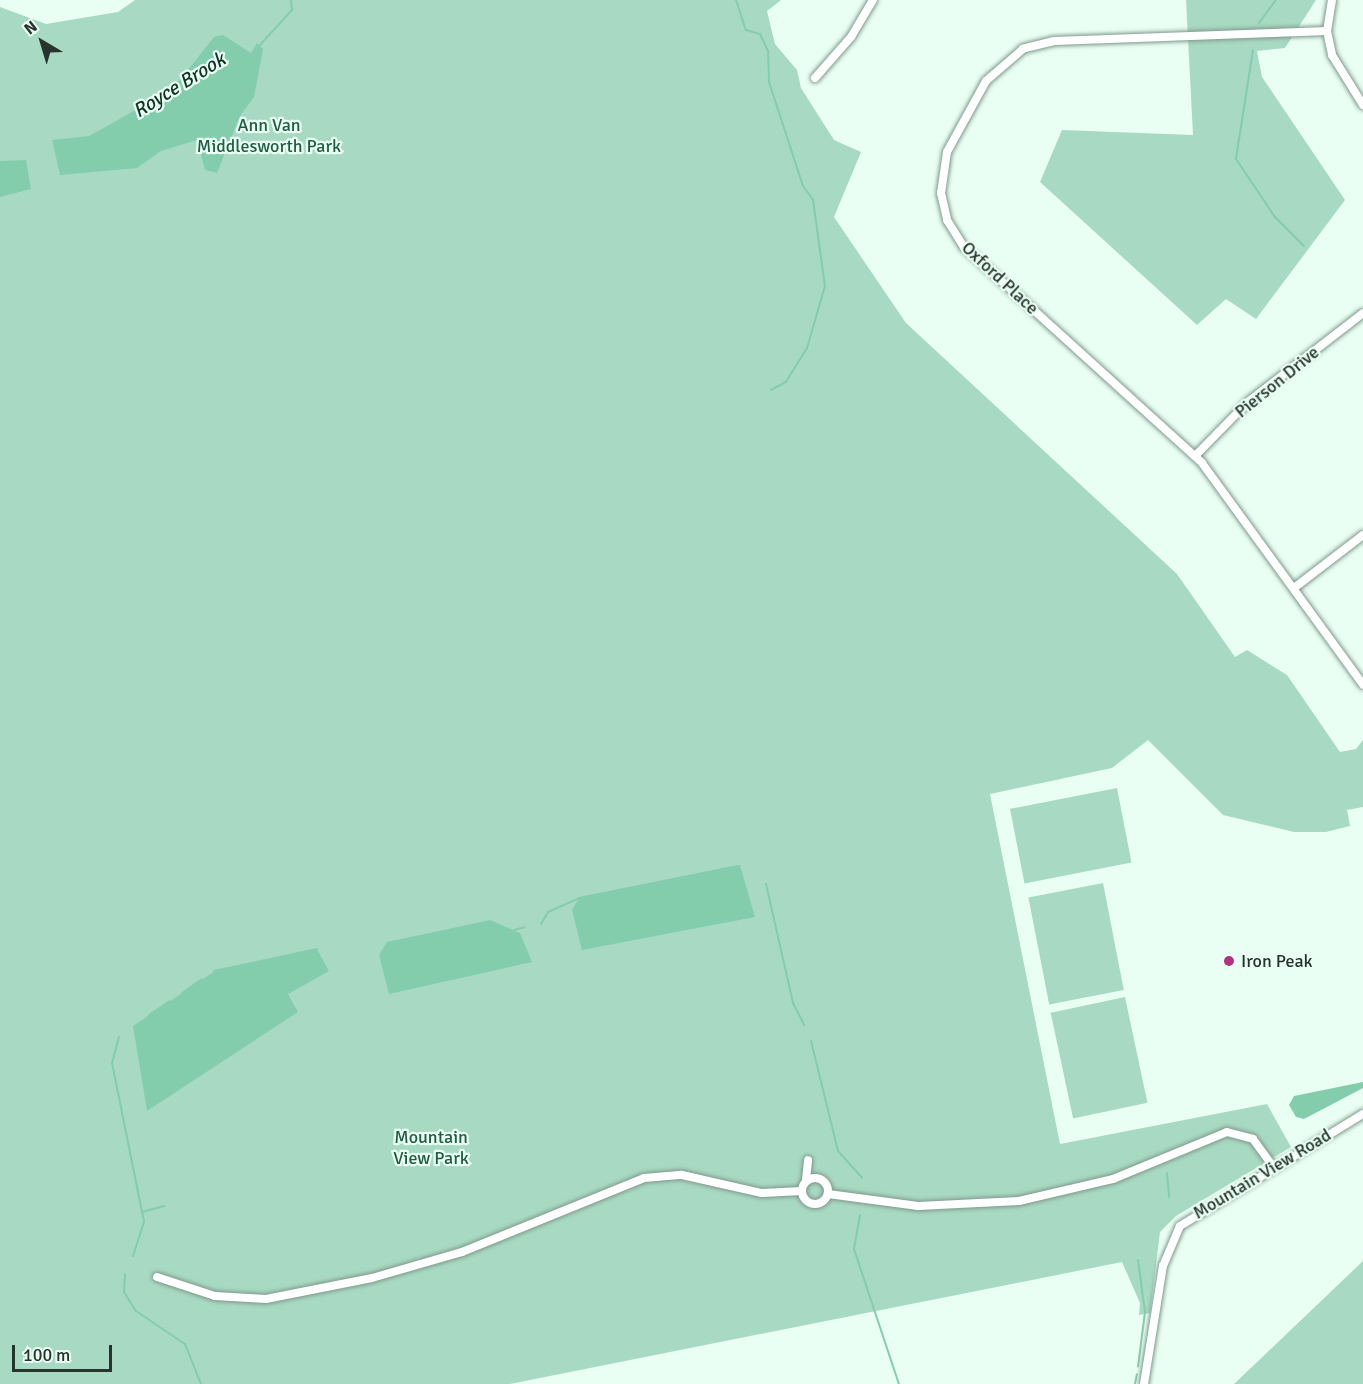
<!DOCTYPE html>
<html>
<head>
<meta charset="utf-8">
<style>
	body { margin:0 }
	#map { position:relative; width:1363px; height:1384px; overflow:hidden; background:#e9fff4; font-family:Signika,sans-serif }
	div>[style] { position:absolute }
	.green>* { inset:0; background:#a8dac3; transform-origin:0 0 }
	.water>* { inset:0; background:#83cdad }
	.stream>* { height:2px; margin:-1px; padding:0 1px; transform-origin:1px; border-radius:1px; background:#83cdad }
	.roads { filter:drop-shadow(0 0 2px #81998e) drop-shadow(0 0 2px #81998e) }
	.minor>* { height:8px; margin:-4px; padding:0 4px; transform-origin:4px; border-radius:4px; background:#fff }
	.minor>.ring { margin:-4px; padding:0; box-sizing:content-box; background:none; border:8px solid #fff; border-radius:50% }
	.dots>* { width:16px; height:16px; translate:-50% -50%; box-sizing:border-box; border:3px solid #e9fff4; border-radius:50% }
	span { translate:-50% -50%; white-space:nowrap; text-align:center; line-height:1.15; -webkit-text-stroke:4.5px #e9fff4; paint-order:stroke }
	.park-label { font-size:18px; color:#235c46 }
	.street-label { font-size:18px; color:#28332e }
	.poi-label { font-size:18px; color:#28332e }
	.left { translate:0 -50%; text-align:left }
	.water-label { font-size:20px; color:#123427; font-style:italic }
	.north { position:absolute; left:12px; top:12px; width:60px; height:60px; -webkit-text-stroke:4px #e9fff4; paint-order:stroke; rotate:322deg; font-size:16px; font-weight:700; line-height:24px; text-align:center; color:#28332e }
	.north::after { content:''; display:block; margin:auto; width:21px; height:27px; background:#28332e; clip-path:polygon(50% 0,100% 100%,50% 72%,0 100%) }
	.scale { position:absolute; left:12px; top:1345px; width:100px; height:27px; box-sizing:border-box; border:3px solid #28332e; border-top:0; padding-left:8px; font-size:18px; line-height:21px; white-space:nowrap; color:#28332e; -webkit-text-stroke:4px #e9fff4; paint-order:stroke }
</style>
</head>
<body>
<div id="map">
	<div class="green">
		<div style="clip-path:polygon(135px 0,781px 0,767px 11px,775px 44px,797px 70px,801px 88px,834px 140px,861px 152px,834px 217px,906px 323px,1177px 574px,1235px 657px,1247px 650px,1287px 675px,1340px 752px,1356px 749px,1363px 740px,1363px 807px,1347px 810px,1350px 826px,1326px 832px,1294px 832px,1223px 815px,1148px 740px,1112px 768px,990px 794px,1060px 1144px,1267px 1104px,1291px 1147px,1176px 1216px,1160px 1232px,1150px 1313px,1139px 1315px,1140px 1303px,1122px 1262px,510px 1384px,0 1384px,0 7px,46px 24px,118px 12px)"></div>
		<div style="clip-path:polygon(1186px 0,1316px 0,1285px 48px,1257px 51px,1262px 77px,1345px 200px,1256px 319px,1226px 299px,1197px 325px,1040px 182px,1062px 130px,1193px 135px)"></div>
		<div style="left:1117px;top:788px;width:76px;height:109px;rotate:79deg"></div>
		<div style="left:1103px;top:883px;width:109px;height:76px;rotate:79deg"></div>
		<div style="left:1125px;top:997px;width:108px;height:76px;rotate:78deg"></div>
		<div style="clip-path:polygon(1363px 1261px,1363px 1384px,1234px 1384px)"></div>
	</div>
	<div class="water">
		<div style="clip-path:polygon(223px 35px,251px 53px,257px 43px,263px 49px,254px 97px,240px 116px,217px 173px,205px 170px,197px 140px,161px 151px,137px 168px,60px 175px,52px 140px,89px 136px,132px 112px,180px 80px,214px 37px)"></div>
		<div style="clip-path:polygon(26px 160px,31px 189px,0 197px,0 161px)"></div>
		<div style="clip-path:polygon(740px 865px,755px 917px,582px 950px,572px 910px,579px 898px)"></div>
		<div style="clip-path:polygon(490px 920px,520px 933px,532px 962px,389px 994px,379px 955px,387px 942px)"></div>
		<div style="clip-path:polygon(317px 949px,329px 971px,288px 994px,298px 1012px,147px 1111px,133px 1026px,215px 971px)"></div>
		<div style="clip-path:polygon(1363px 1082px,1363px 1088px,1304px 1119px,1296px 1117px,1289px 1105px,1294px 1096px)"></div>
	</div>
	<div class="stream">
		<div style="left:736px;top:0;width:32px;rotate:72deg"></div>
		<div style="left:746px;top:30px;width:15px;rotate:16deg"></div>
		<div style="left:760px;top:34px;width:19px;rotate:65deg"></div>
		<div style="left:768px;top:51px;width:31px;rotate:88deg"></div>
		<div style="left:769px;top:82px;width:109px;rotate:71.9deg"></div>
		<div style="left:803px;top:186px;width:17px;rotate:54deg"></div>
		<div style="left:813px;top:200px;width:87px;rotate:82.1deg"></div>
		<div style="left:825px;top:286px;width:65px;rotate:106.2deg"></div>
		<div style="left:807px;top:348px;width:40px;rotate:122deg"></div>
		<div style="left:786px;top:382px;width:17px;rotate:152deg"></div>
		<div style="left:1259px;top:23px;width:29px;rotate:-54deg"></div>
		<div style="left:259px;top:46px;width:49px;rotate:-47.5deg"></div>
		<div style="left:292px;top:10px;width:10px;rotate:-96deg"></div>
		<div style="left:1253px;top:50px;width:110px;rotate:98.9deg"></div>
		<div style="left:1236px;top:159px;width:70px;rotate:56.1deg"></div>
		<div style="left:1275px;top:217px;width:41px;rotate:45deg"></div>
		<div style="left:766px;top:884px;width:122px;rotate:77.2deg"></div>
		<div style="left:793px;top:1003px;width:25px;rotate:63deg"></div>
		<div style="left:541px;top:924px;width:14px;rotate:-60deg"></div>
		<div style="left:548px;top:912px;width:34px;rotate:-24deg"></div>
		<div style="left:579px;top:898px;width:162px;rotate:-11.4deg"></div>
		<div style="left:514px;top:930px;width:11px;rotate:-15deg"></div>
		<div style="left:214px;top:971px;width:105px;rotate:-12.1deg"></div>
		<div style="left:182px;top:993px;width:24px;rotate:-35deg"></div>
		<div style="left:149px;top:1015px;width:25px;rotate:-34deg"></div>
		<div style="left:119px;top:1037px;width:27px;rotate:105deg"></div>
		<div style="left:112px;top:1063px;width:162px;rotate:78.6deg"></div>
		<div style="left:144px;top:1222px;width:36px;rotate:108deg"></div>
		<div style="left:811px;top:1041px;width:113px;rotate:76.2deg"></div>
		<div style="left:838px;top:1151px;width:36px;rotate:48deg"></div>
		<div style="left:1167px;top:1173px;width:24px;rotate:85deg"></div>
		<div style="left:142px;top:1212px;width:23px;rotate:-15deg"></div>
		<div style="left:860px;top:1215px;width:35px;rotate:100deg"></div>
		<div style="left:854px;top:1249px;width:142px;rotate:71.6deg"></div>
		<div style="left:1138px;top:1260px;width:52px;rotate:82.3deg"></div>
		<div style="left:1145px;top:1312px;width:55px;rotate:97.3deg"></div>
		<div style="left:125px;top:1274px;width:18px;rotate:93deg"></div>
		<div style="left:124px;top:1292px;width:22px;rotate:58deg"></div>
		<div style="left:136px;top:1311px;width:59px;rotate:34deg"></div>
		<div style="left:185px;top:1344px;width:43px;rotate:68.2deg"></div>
		<div style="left:1135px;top:1384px;width:10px;rotate:-79deg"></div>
	</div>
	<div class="roads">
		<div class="minor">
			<div style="left:1332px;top:0;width:31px;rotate:99deg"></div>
			<div style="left:1327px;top:31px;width:25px;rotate:78deg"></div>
			<div style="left:1332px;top:55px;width:59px;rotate:58.2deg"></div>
			<div style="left:1327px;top:31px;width:273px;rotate:177.9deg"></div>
			<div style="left:1054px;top:41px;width:32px;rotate:166deg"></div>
			<div style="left:1023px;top:49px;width:49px;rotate:139.1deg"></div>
			<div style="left:986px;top:81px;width:81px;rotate:118.8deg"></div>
			<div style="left:947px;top:152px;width:41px;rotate:98.3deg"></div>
			<div style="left:941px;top:193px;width:28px;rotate:77deg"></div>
			<div style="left:947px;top:220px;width:32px;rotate:58deg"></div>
			<div style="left:964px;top:247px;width:321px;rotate:42.2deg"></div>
			<div style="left:1202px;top:463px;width:274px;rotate:54deg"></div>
			<div style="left:815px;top:78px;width:55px;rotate:-48.7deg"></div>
			<div style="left:851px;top:37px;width:43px;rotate:-59.3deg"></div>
			<div style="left:1195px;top:456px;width:76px;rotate:-45.5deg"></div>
			<div style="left:1248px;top:402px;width:145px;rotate:-37.7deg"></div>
			<div style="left:1294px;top:588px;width:87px;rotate:-37.5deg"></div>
			<div class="ring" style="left:802px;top:1178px;width:18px;height:18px"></div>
			<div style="left:806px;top:1180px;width:20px;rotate:-84deg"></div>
			<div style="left:828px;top:1194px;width:91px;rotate:7.6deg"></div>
			<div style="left:918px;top:1206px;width:101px;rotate:-2.8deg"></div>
			<div style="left:1019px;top:1201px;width:97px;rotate:-13.2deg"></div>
			<div style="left:1113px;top:1179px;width:123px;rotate:-22.4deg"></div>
			<div style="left:1227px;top:1132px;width:27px;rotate:15deg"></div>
			<div style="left:1253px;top:1139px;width:34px;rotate:54deg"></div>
			<div style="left:157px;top:1277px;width:61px;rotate:18.1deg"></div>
			<div style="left:215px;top:1296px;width:51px;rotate:3.4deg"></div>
			<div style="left:266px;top:1299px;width:108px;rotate:-11.2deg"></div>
			<div style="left:372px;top:1278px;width:94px;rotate:-16.1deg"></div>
			<div style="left:462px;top:1252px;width:196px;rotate:-22.1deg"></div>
			<div style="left:644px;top:1178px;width:38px;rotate:-5deg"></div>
			<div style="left:682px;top:1175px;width:82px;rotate:12.7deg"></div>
			<div style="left:762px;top:1193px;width:40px;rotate:-2.9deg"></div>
			<div style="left:1144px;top:1384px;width:120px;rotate:-80.9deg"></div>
			<div style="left:1163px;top:1266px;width:43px;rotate:-67deg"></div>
			<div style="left:1180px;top:1226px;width:215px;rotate:-31.5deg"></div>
		</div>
	</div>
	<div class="dots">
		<div style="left:1229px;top:961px;background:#af3283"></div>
	</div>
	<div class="park-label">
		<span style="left:269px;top:136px">Ann Van<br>Middlesworth Park</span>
		<span style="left:431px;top:1148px">Mountain<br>View Park</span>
	</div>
	<div class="street-label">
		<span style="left:1000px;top:278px;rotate:43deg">Oxford Place</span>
		<span style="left:1277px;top:382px;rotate:-39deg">Pierson Drive</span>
		<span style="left:1262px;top:1174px;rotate:-31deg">Mountain View Road</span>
	</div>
	<div class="poi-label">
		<span class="left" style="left:1241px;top:961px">Iron Peak</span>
	</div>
	<div class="water-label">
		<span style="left:179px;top:85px;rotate:-32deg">Royce Brook</span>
	</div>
	<div class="north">N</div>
	<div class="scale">100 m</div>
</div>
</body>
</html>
